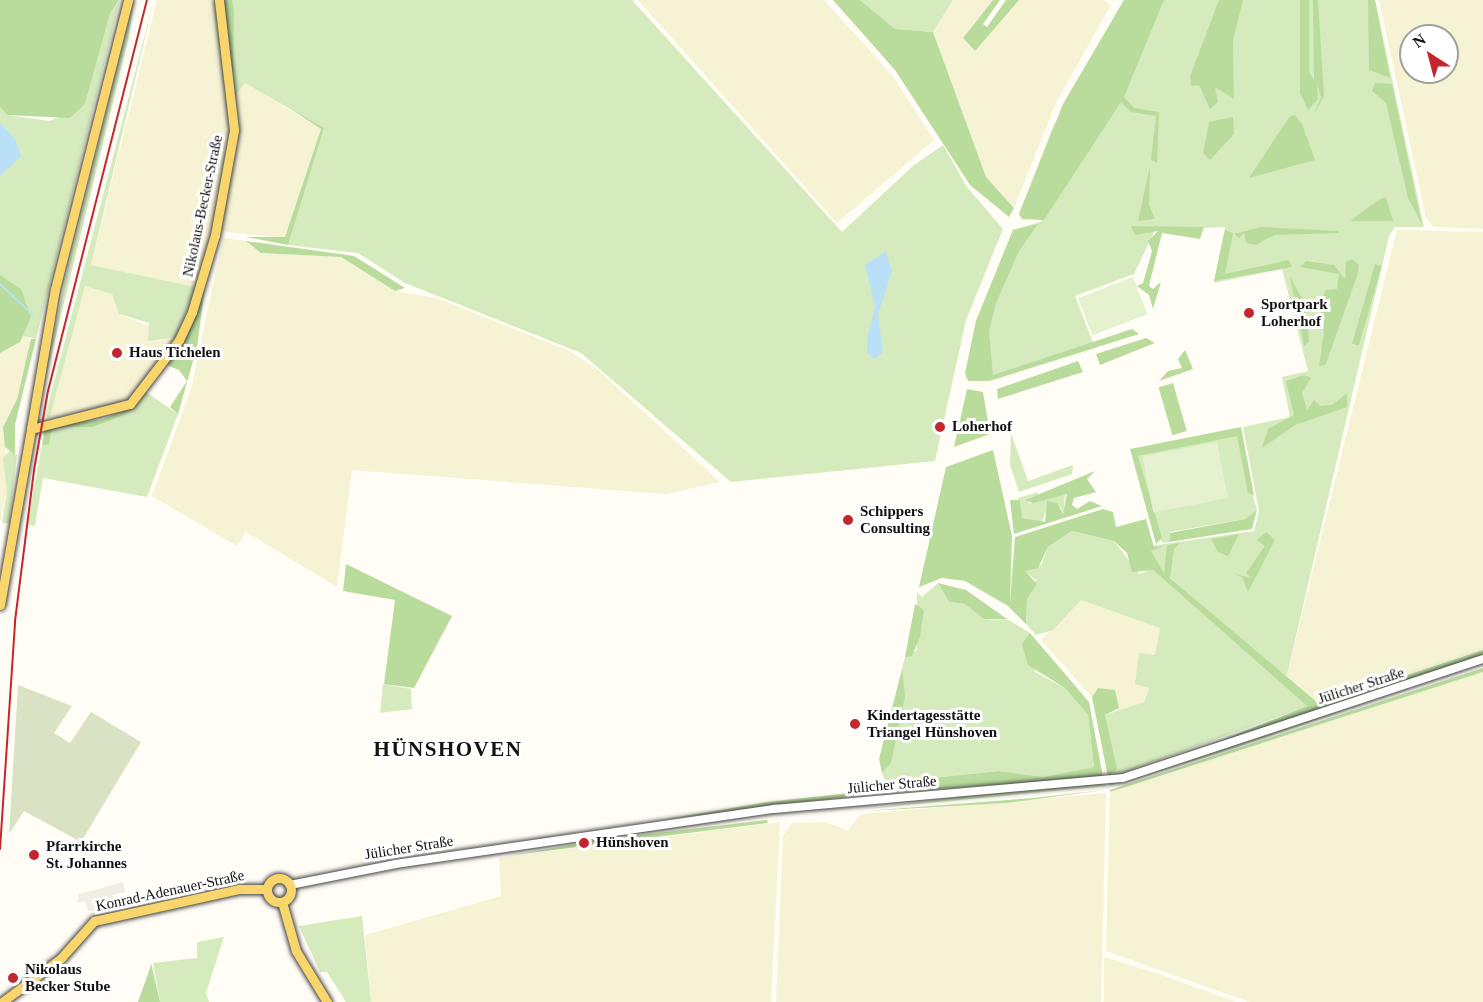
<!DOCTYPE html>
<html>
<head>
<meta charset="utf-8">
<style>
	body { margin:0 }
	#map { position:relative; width:1483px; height:1002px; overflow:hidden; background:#fffdf5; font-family:Georgia,serif }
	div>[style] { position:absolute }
	.farmland>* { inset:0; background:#f6f3d4 }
	.green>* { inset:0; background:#d5ebbd }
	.forest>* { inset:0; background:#b9dc9c; transform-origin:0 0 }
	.cemetery>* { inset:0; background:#d9e3c4 }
	.pitch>* { inset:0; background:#e6f2cf; transform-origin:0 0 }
	.plaza>* { inset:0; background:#f1ede2 }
	.water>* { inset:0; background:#b9e0f7 }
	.stream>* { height:2px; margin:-1px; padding:0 1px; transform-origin:1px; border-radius:1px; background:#b9e0f7 }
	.roads { filter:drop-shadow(0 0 2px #444) drop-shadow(0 0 2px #444) }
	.minor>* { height:8px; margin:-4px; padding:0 4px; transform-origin:4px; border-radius:4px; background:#fff }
	.major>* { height:9px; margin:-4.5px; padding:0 4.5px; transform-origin:4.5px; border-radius:4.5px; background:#f9d66b }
	.major>.ring { margin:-4.5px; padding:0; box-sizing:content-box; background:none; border:9px solid #f9d66b; border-radius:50% }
	.rail>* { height:2px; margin:-1px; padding:0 1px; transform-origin:1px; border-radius:1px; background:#c4262e }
	.dots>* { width:16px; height:16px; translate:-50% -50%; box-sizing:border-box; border:3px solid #fff; border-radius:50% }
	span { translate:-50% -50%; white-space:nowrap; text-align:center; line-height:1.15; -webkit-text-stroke:6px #fff; paint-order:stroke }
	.street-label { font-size:15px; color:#111 }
	.poi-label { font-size:15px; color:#111; font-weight:700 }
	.left { translate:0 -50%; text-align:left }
	.district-label { font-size:21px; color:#111; font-weight:700; letter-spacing:1.5px }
	.north { position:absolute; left:1399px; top:24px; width:60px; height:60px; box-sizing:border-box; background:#fff; border:2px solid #a0a0a0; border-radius:50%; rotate:324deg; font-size:16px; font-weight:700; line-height:24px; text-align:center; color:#111 }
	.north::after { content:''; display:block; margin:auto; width:21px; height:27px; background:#c4262e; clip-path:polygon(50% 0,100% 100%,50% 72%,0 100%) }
</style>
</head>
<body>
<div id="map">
	<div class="farmland">
		<div style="clip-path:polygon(157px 0,217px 0,231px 123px,218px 206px,196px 287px,91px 265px)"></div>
		<div style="clip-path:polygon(638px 0,824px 0,892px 75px,934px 140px,837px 223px)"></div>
		<div style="clip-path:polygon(953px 0,993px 0,963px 38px,975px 50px,1019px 0,1103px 0,1111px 5px,1057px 101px,1014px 208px,986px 177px,933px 32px)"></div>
		<div style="clip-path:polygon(evenodd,1379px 0,1483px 0,1483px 229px,1434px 227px,1426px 218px,1379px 0,1411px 36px,1447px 36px,1447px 72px,1411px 72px,1411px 36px)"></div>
		<div style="clip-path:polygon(244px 82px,321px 129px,285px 238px,218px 231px,234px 97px)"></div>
		<div style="clip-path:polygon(1397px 230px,1483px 232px,1483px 650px,1319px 704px,1286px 679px)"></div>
		<div style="clip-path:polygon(223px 238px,246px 241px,261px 253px,341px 257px,395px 291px,437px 298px,569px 351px,597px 369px,720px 482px,667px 494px,352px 470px,337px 587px,246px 532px,237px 546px,152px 496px,191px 389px)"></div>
		<div style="clip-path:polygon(85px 285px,112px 294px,119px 314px,176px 337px,126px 402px,50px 417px)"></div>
		<div style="clip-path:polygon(25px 334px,31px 339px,17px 399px,5px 422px,7px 491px,0 523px,0 353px)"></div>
		<div style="clip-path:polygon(1081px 600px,1160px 628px,1155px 655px,1139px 654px,1149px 688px,1144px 702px,1117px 711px,1114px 694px,1098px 688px,1092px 697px,1041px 640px)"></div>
		<div style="clip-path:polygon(1483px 672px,1483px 1002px,1249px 1002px,1106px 951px,1110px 792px)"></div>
		<div style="clip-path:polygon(1106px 793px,1101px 1002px,776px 1002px,783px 836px,792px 823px,824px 822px,848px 830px,861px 814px)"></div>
		<div style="clip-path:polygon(780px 822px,771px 1002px,371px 1002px,365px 935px,501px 896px,499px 858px)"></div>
		<div style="clip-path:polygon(1104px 957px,1159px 974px,1236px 1002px,1104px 1002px)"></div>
	</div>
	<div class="green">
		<div style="clip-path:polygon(120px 0,36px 339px,0 330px,0 107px,7px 115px,50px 121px,85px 104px,110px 14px)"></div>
		<div style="clip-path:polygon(134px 0,129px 37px,40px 401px,66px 276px)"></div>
		<div style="clip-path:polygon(154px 0,91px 265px,196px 287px,176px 337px,148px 341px,149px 323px,119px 314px,112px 294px,85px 286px,50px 417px,45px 417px)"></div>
		<div style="clip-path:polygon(232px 0,632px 0,842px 232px,914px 165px,943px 145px,967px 187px,1003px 229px,966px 320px,935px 461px,731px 482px,581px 353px,405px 283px,358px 253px,288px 245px,323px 128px,245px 83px,234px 97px)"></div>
		<div style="clip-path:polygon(860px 0,953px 0,933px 32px,895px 29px)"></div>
		<div style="clip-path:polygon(1124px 0,1375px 0,1424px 227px,1395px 227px,1389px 236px,1286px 679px,1136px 548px,1254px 531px,1259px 511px,1243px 427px,1290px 417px,1282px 377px,1308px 371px,1282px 269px,1214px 283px,1225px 227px,1155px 230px,1134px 274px,1075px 296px,1095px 348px,989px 381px,965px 377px,976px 321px,1013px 230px,1043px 221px,1019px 214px,1053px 127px)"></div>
		<div style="clip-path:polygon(146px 392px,178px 414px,147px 497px,43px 478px,35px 526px,27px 525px,42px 445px,52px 428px,93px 427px,125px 415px)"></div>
		<div style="clip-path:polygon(1011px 433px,1028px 481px,1073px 465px,1072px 474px,1019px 492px,1010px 465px)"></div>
		<div style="clip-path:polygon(1237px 435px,1257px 510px,1245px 519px,1170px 532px,1169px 542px,1162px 543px,1138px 456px)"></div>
		<div style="clip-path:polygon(9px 451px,17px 455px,9px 523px,2px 523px,7px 491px,3px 458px)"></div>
		<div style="clip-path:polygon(1038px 492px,1038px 497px,1028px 498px,1029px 504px,1065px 492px,1064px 514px,1060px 507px,1045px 513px,1042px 523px,1022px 518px,1018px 498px)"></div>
		<div style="clip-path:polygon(1072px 531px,1114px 541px,1139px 574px,1152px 569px,1308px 706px,1114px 776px,1105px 715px,1144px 702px,1149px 688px,1135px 684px,1139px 653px,1155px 655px,1160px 628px,1081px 600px,1053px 630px,1036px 635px,1026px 624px,1027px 599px,1036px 580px,1024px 571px,1041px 565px,1048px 547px)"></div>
		<div style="clip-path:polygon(938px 583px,949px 602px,965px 604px,992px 620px,1007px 619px,1030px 633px,1035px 672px,1065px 688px,1088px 715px,1094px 767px,1043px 777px,999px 771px,913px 780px,900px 792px,886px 782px,882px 773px,898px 729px,902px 669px,905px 657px,917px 650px,917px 592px,922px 597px)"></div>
		<div style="clip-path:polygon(383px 684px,411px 689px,412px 709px,380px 713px)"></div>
		<div style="clip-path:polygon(1391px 694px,1232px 749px,1109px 786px,1110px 783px)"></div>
		<div style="clip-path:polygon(1104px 783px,1106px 786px,865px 809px,955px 797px)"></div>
		<div style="clip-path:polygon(362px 916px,371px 1002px,346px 1002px,327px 972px,320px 972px,299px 926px)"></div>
		<div style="clip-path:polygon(224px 937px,206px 993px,209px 1002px,160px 1002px,153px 963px,197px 958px,197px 942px)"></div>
	</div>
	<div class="forest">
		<div style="clip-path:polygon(0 0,119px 0,110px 14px,85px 104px,70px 118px,7px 115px,0 107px)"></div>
		<div style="clip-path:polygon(224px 0,232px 0,234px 11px,233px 82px)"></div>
		<div style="clip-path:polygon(833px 0,860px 0,895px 29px,933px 32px,986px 177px,1014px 208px,1009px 217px,970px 185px,895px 70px)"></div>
		<div style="clip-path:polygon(993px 0,1000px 0,983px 24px,987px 27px,1006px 0,1019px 0,975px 51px,963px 38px)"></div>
		<div style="clip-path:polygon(1124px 0,1164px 0,1124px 97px,1134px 108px,1159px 112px,1157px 163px,1151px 160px,1156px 116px,1131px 112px,1121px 102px,1044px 220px,1022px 219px,1019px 214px,1063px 104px)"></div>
		<div style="clip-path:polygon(1219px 0,1243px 0,1233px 40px,1234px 99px,1215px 87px,1218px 102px,1210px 109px,1199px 85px,1191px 86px,1190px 76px)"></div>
		<div style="clip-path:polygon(1300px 0,1309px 0,1309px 71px,1314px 80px,1313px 0,1318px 0,1324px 96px,1314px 115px,1321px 97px,1317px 84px,1318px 99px,1308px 110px,1300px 93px)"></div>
		<div style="clip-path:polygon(1368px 0,1375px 0,1390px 78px,1369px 70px)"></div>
		<div style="clip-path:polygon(1375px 83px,1392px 84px,1422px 225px,1408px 198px,1386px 103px,1372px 91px)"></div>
		<div style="clip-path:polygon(289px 108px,324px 128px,288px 245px,246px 237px,285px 237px,321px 129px)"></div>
		<div style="clip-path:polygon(1233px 117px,1234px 134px,1210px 160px,1203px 153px,1209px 122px)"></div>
		<div style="clip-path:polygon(1289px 117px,1295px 115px,1302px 124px,1315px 160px,1249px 178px)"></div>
		<div style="clip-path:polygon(1150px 166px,1149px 205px,1155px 219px,1138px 221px)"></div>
		<div style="clip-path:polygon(1386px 197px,1393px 221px,1350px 221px,1378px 200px)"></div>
		<div style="clip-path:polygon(1038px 224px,1019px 251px,996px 303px,989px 331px,993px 375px,1132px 329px,1139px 334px,989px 381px,968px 381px,965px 373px,976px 321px,1013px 230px)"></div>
		<div style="clip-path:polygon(1131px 226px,1204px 227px,1200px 239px,1162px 233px,1149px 286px,1153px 289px,1161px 282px,1153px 309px,1149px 295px,1137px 286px,1143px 283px,1152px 251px,1148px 241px,1158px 231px,1135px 235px)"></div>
		<div style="clip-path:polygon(1261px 227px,1338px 231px,1339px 233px,1274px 235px,1256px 245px,1246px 243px,1244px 233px,1239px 238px,1234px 234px)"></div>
		<div style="clip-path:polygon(1225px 230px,1233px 233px,1225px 274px,1289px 260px,1292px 267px,1214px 281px)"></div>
		<div style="clip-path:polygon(246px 241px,354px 256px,405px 288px,395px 291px,341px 257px,261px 253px)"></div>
		<div style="clip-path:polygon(1352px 259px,1359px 265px,1357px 276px,1326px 364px,1319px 367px,1324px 331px,1314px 317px,1324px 323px,1318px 306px,1326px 290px,1337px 289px,1339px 274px,1300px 267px,1306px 261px,1334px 265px,1345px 279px,1346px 262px)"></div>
		<div style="left:1375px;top:264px;width:7px;height:83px;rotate:16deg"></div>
		<div style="clip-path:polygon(0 275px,21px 289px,31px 317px,20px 342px,0 353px)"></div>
		<div style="clip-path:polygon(1290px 277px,1306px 306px,1309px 342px,1304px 346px)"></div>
		<div style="clip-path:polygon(206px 280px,197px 347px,178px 414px,170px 407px,187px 381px,179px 370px,164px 364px)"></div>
		<div style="clip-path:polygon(1146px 338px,1155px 343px,1100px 365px,1096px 354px)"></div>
		<div style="clip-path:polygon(31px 339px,36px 339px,15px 425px,15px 455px,5px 447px,3px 427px,17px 399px)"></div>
		<div style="clip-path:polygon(1185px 350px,1193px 369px,1159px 381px,1168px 371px,1182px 368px,1178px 359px)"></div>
		<div style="clip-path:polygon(1078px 361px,1083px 372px,998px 399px,997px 389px)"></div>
		<div style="clip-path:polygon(1304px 375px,1311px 378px,1302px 393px,1307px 410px,1314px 400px,1320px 406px,1332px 405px,1347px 393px,1347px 407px,1295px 425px,1262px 448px,1268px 429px,1294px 415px,1286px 381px)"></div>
		<div style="left:1173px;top:383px;width:50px;height:15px;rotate:74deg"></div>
		<div style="clip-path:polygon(967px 389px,983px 392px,990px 434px,954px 447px)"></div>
		<div style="clip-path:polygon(135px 405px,125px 415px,93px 427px,52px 428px,49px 444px,42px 445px,45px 427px,103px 419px)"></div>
		<div style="clip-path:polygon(1241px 427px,1254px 495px,1248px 493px,1237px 436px,1138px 456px,1162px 538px,1156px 544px,1130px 449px)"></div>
		<div style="clip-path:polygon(993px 450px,1012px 536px,1010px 602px,1015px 537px,1103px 509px,1113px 512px,1116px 527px,1146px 519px,1154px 547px,1164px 546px,1151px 551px,1164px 573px,1167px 545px,1180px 543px,1174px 549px,1170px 578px,1319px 704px,1483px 650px,1483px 655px,1193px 752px,1307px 706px,1153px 570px,1132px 572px,1127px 553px,1114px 541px,1072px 531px,1048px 547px,1038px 568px,1025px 571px,1037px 584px,1027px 599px,1026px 624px,1008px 606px,965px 581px,942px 578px,919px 587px,946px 467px)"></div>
		<div style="clip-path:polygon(1095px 471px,1087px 479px,1096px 492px,1074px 498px,1072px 505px,1077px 509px,1090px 501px,1102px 506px,1014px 534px,1010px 500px,1020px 500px,1022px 518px,1045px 522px,1047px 501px,1057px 503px,1063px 514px,1067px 494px,1033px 503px,1025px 500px)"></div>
		<div style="clip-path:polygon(1257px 510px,1252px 529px,1169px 542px,1170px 533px,1245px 519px)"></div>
		<div style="clip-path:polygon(1266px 532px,1275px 540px,1248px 592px,1242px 577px,1232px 573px,1251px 578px,1246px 573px,1265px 546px,1257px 540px)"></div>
		<div style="clip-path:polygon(1239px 534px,1228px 556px,1218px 552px,1211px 539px)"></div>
		<div style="clip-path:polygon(346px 564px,452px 616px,414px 688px,384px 684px,395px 600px,343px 591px)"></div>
		<div style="clip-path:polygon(938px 583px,966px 590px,1007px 619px,984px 619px,965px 604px,949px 602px)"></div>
		<div style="clip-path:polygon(915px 604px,924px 610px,920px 637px,912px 656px,905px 657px)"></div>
		<div style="clip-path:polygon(1030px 633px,1089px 702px,1103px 777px,900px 792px,913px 780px,999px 771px,1043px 777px,1094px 767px,1088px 715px,1065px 688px,1028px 665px,1022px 644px)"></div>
		<div style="clip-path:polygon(1483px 668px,1483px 672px,1110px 792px,1110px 790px)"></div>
		<div style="clip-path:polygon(902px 669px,905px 696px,891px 763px,882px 773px,879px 759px)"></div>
		<div style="clip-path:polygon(1098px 688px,1115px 690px,1119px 708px,1105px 715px,1117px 769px,1108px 777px,1092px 697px)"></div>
		<div style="clip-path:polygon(1105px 790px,1006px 803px,866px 811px,1033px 798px)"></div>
		<div style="clip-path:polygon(850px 793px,845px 797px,667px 819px,767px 802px)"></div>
		<div style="clip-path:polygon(767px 820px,768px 823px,507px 856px,607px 839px)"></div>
		<div style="clip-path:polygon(151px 963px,160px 1002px,138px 1002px,150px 968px)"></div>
	</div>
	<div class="cemetery">
		<div style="clip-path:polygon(18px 685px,72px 706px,54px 733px,70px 743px,91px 712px,141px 742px,81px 842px,24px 811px,9px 834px)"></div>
	</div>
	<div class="pitch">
		<div style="left:1133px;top:277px;width:40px;height:59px;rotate:69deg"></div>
		<div style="left:1217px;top:442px;width:57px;height:76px;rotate:79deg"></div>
	</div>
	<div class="plaza">
		<div style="clip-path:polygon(123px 882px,125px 892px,112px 895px,114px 908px,88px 911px,85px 901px,77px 903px,79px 894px)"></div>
	</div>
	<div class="water">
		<div style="clip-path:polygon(0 123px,15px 139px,21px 156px,0 176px)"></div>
		<div style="clip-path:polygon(886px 251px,892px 271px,878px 315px,883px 352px,874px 359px,867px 352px,867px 339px,875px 307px,865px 265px)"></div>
	</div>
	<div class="stream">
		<div style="left:0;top:284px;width:44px;rotate:43.2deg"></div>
	</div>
	<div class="roads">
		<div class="minor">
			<div style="left:290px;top:885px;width:108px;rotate:-11.2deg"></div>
			<div style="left:396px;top:864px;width:383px;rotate:-8.3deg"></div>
			<div style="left:775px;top:809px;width:349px;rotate:-5.1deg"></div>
			<div style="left:1123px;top:778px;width:379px;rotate:-18.3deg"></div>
		</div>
		<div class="major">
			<div style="left:31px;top:429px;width:142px;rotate:-80.3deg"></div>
			<div style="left:55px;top:289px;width:298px;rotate:-75.8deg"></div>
			<div style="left:0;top:605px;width:179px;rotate:-80deg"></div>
			<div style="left:31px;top:429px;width:102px;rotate:-14.2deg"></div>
			<div style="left:130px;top:404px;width:81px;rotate:-52.6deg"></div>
			<div style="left:179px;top:340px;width:31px;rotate:-65deg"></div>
			<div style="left:192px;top:312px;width:80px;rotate:-73.4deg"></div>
			<div style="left:215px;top:235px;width:107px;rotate:-79.7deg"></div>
			<div style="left:234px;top:130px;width:131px;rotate:-96.6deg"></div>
			<div class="ring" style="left:267px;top:878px;width:15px;height:15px"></div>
			<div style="left:282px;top:902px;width:51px;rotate:74.1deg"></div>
			<div style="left:296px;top:951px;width:60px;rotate:58.7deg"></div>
			<div style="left:2px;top:1002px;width:74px;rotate:-36.7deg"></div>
			<div style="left:61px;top:958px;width:50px;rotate:-48.3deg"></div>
			<div style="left:94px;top:921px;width:148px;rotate:-12.4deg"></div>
			<div style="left:239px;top:889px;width:28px"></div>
		</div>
	</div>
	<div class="rail">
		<div style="left:0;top:849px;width:228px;rotate:-86.2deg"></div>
		<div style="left:15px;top:621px;width:152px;rotate:-82.8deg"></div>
		<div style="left:34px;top:470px;width:80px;rotate:-80deg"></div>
		<div style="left:48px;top:391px;width:403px;rotate:-75.8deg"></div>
	</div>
	<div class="dots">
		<div style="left:1249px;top:313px;background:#c4262e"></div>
		<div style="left:117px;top:353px;background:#c4262e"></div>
		<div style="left:940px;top:427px;background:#c4262e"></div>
		<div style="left:848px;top:520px;background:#c4262e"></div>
		<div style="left:855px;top:724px;background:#c4262e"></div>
		<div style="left:584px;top:843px;background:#c4262e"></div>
		<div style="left:34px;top:855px;background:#c4262e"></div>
		<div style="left:13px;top:978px;background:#c4262e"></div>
	</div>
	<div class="street-label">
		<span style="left:203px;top:206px;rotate:-78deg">Nikolaus-Becker-Straße</span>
		<span style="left:1361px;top:686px;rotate:-18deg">Jülicher Straße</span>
		<span style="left:892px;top:785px;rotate:-5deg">Jülicher Straße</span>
		<span style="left:409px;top:848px;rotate:-9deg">Jülicher Straße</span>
		<span style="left:170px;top:891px;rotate:-12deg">Konrad-Adenauer-Straße</span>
	</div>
	<div class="poi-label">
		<span class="left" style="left:1261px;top:313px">Sportpark<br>Loherhof</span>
		<span class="left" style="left:129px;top:353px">Haus Tichelen</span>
		<span class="left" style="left:952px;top:427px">Loherhof</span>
		<span class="left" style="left:860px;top:520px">Schippers<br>Consulting</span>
		<span class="left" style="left:867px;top:724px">Kindertagesstätte<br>Triangel Hünshoven</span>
		<span class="left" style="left:596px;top:843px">Hünshoven</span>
		<span class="left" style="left:46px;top:855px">Pfarrkirche<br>St. Johannes</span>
		<span class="left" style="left:25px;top:978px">Nikolaus<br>Becker Stube</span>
	</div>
	<div class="district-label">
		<span style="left:448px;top:749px">HÜNSHOVEN</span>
	</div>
	<div class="north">N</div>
</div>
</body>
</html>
